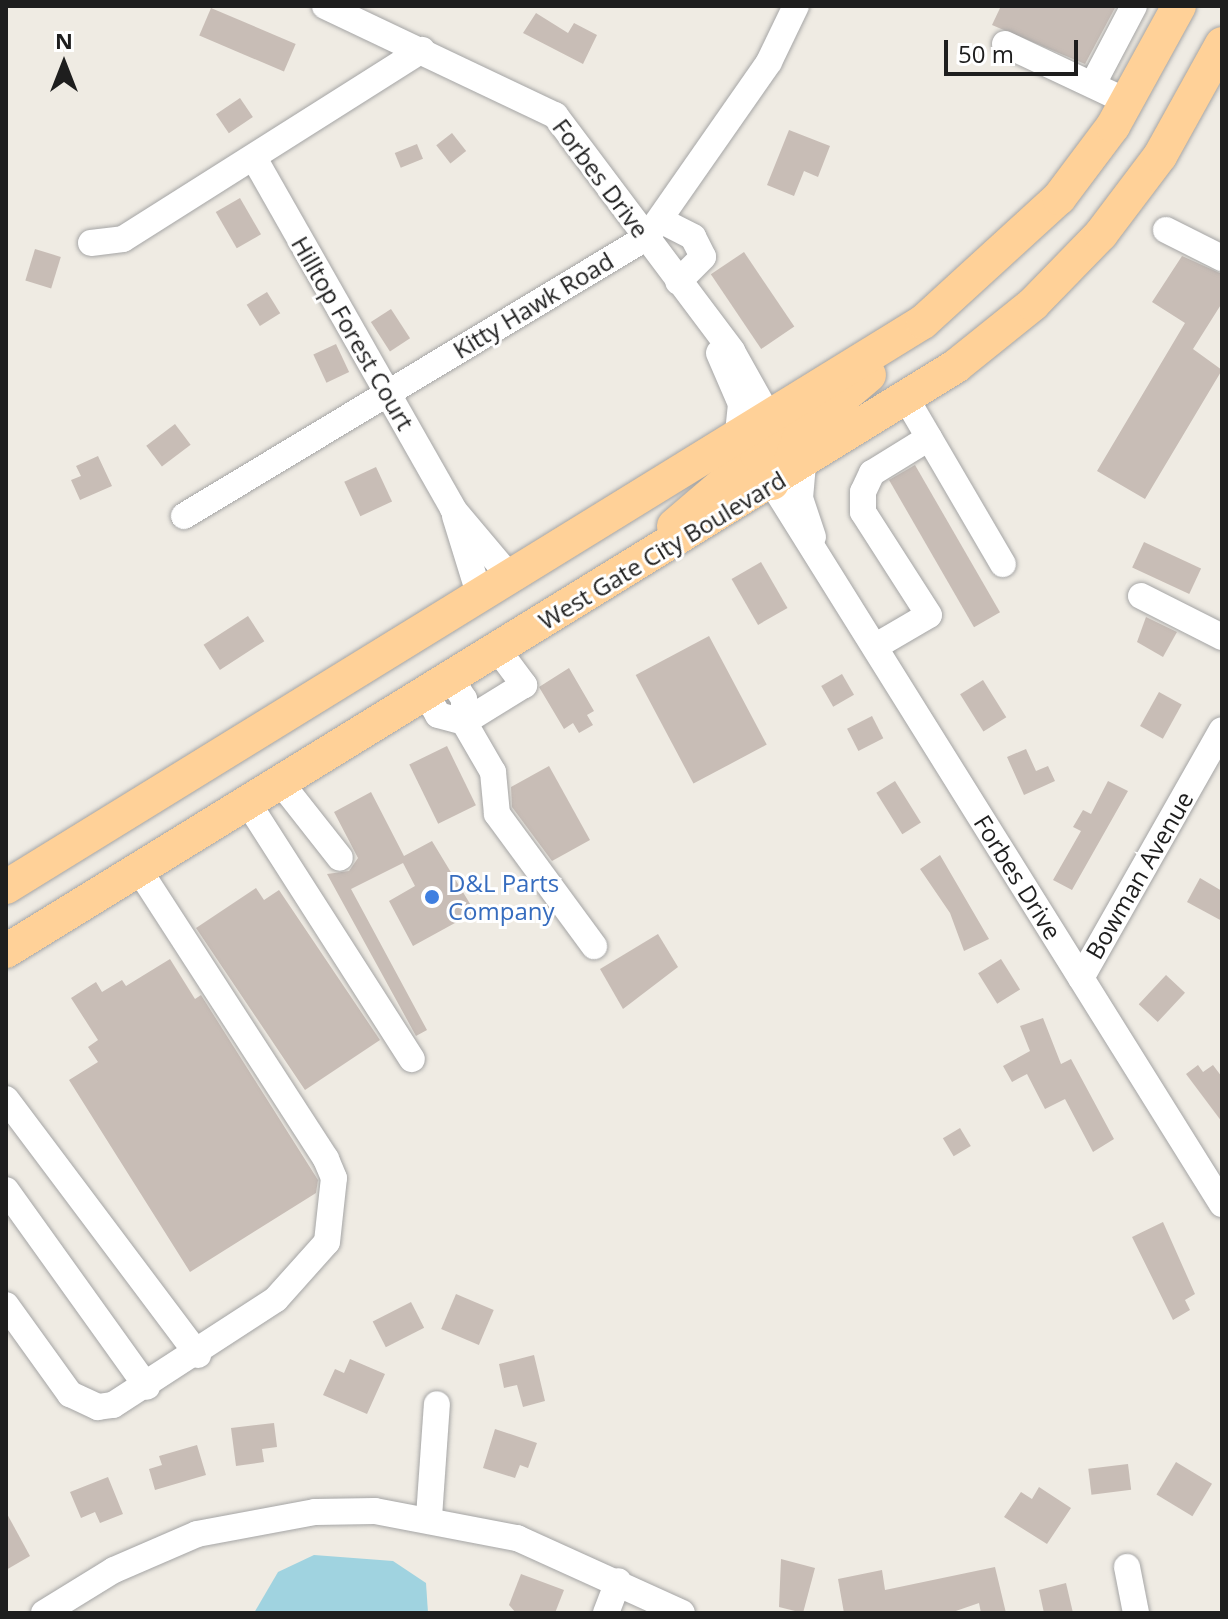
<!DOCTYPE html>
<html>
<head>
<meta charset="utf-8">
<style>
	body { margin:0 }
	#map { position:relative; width:1228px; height:1619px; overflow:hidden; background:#efebe3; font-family:"Open Sans",sans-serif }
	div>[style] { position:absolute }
	.water>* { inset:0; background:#a0d3e0 }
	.building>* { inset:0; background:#c8bdb6; transform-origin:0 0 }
	.roads { filter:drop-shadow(0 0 2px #a5a5a5) drop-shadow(0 0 2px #a5a5a5) }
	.minor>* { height:26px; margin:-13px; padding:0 13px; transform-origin:13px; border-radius:13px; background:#fff }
	.major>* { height:34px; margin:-17px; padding:0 17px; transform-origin:17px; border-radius:17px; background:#ffd198 }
	.dots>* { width:22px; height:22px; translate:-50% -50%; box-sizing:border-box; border:4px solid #fff; border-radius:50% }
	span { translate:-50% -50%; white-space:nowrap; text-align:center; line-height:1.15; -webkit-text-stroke:6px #fff; paint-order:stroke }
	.street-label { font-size:24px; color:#1e1e1e }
	.shop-label { font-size:24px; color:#366cbe }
	.left { translate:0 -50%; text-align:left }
	.frame { position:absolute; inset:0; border:8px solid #1e1e1e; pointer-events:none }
	.north { position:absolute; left:24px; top:24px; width:80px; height:80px; -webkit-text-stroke:6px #fff; paint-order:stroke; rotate:0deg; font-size:22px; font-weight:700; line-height:32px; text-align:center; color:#1e1e1e }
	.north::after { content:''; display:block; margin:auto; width:28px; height:36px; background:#1e1e1e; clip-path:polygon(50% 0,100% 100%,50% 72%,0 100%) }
	.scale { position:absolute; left:944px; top:40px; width:134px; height:36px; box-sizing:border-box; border:4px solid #1e1e1e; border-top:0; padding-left:10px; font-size:24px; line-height:28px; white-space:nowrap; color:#1e1e1e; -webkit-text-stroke:6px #fff; paint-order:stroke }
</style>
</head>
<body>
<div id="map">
	<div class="water">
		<div style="clip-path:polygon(314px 1555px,393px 1561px,426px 1583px,428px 1613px,254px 1613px,278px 1572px)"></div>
	</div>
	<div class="building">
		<div style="clip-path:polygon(1001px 6px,1116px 6px,1085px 64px,992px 25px)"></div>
		<div style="left:211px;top:8px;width:92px;height:30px;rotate:23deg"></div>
		<div style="clip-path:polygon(536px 13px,568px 33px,574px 23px,597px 35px,583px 64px,523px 33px)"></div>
		<div style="left:240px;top:98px;width:23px;height:29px;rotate:56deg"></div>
		<div style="clip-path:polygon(789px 130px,830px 146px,818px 177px,804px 171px,794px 196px,767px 185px)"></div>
		<div style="left:452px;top:133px;width:23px;height:20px;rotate:52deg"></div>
		<div style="left:417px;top:144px;width:16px;height:24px;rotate:68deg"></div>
		<div style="left:240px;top:198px;width:42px;height:28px;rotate:60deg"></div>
		<div style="left:35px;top:249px;width:27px;height:33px;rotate:17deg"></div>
		<div style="left:744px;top:252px;width:90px;height:40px;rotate:56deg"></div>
		<div style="clip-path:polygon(1182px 256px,1222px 274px,1222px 303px,1193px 349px,1222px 370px,1145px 499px,1097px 471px,1185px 323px,1152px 302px)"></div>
		<div style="left:267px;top:292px;width:25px;height:24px;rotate:58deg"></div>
		<div style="left:391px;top:309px;width:35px;height:24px;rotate:57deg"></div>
		<div style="left:336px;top:344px;width:31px;height:25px;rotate:65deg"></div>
		<div style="left:175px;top:424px;width:26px;height:36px;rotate:53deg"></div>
		<div style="clip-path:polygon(98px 456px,112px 486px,80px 500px,71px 480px,81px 476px,76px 466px)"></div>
		<div style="left:915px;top:465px;width:170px;height:30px;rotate:60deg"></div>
		<div style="left:376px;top:467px;width:38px;height:35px;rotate:65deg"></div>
		<div style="left:1144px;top:542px;width:63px;height:28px;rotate:25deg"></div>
		<div style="left:761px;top:562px;width:53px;height:34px;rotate:60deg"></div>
		<div style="left:248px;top:616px;width:30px;height:53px;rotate:57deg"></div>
		<div style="clip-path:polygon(1146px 617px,1177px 632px,1163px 657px,1137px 642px)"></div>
		<div style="left:709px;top:636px;width:123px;height:83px;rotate:62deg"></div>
		<div style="clip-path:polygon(569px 668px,594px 711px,587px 715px,593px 725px,579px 733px,573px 723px,564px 729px,539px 687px)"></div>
		<div style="left:842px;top:674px;width:24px;height:24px;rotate:60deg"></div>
		<div style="left:983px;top:680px;width:44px;height:27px;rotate:58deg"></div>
		<div style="left:1159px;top:692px;width:26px;height:39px;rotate:29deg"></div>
		<div style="left:872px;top:716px;width:25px;height:28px;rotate:63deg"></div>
		<div style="left:447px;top:746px;width:66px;height:42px;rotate:64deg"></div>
		<div style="clip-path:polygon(1026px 749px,1036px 771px,1048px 766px,1055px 781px,1024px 795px,1007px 757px)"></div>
		<div style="clip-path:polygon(549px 766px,590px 840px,552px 861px,512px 807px,511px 787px)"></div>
		<div style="left:895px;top:781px;width:49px;height:22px;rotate:58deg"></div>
		<div style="clip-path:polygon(1108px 781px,1128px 791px,1072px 890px,1053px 880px,1081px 831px,1073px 827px,1083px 810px,1091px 814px)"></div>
		<div style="clip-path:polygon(371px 792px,404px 856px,432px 841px,475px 912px,413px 946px,389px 901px,415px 886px,403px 863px,351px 889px,427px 1030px,416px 1036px,327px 874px,349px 871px,358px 858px,334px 812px)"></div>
		<div style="clip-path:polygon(940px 855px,989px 939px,964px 951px,950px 913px,920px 869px)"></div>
		<div style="clip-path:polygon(1200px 878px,1222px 891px,1222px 921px,1187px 902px)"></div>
		<div style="clip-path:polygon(256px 888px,264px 900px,279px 890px,380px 1040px,305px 1090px,196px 928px)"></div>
		<div style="clip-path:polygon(658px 934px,678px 967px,623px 1009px,600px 969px)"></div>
		<div style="clip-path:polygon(170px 959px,195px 999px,201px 995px,318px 1180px,316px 1193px,190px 1272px,69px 1080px,98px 1062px,88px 1047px,98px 1040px,71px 998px,96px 982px,102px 992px,122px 980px,126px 986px)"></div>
		<div style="left:1001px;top:959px;width:36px;height:27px;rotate:58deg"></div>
		<div style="left:1166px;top:975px;width:26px;height:40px;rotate:43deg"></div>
		<div style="clip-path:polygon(1043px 1018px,1061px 1064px,1071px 1059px,1114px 1139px,1093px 1152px,1065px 1099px,1045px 1109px,1027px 1074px,1012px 1082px,1003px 1066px,1030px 1051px,1020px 1026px)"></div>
		<div style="clip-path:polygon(1198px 1065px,1203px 1072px,1213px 1065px,1222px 1077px,1222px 1122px,1186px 1074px)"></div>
		<div style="left:960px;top:1128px;width:21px;height:20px;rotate:59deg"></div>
		<div style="clip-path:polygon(1163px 1222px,1195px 1294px,1185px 1300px,1190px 1310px,1173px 1320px,1132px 1237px)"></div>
		<div style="left:456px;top:1294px;width:41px;height:38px;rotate:23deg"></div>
		<div style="left:411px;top:1302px;width:29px;height:43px;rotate:63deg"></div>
		<div style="clip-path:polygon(534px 1355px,545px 1401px,523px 1407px,517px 1385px,504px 1388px,499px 1364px)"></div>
		<div style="clip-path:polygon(350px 1359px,385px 1374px,367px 1414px,323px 1395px,335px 1369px,344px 1373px)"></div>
		<div style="clip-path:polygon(274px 1423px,277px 1447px,262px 1449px,264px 1462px,236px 1466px,231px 1428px)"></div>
		<div style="clip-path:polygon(495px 1429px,537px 1443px,528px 1468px,520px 1465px,515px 1478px,483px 1468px)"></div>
		<div style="clip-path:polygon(197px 1445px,206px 1475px,155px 1490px,149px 1469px,162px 1465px,159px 1456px)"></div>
		<div style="left:1176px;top:1462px;width:42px;height:38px;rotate:31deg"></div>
		<div style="left:1128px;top:1464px;width:26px;height:40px;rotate:83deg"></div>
		<div style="clip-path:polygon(108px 1477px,123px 1514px,100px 1523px,95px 1512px,81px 1518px,70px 1492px)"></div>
		<div style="clip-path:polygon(1039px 1487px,1071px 1508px,1047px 1544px,1004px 1517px,1021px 1492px,1032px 1499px)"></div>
		<div style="clip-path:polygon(6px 1512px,30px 1556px,6px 1570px)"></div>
		<div style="clip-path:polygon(781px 1559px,815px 1568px,803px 1613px,779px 1607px)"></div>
		<div style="clip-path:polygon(995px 1567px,1006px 1613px,981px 1613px,979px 1603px,950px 1613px,844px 1613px,838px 1579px,882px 1570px,885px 1590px)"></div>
		<div style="clip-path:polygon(521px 1574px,564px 1590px,555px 1613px,516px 1613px,509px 1605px)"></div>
		<div style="clip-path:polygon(1066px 1583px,1073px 1613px,1044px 1613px,1039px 1590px)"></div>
	</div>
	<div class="roads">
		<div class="minor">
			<div style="left:325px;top:6px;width:255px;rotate:25.4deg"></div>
			<div style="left:555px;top:115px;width:295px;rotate:53.1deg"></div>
			<div style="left:732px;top:351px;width:78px;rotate:60.8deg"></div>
			<div style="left:1005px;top:44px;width:136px;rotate:25.2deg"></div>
			<div style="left:1093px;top:84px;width:88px;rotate:-62.3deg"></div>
			<div style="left:254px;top:158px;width:403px;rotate:60.4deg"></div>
			<div style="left:453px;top:509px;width:90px;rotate:50deg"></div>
			<div style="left:662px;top:221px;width:35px;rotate:27deg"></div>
			<div style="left:693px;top:237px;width:22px;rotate:63deg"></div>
			<div style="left:703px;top:257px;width:35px;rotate:135deg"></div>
			<div style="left:1166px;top:230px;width:63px;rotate:26.6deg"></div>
			<div style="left:91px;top:243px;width:32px;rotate:-7deg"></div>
			<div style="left:123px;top:239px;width:354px;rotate:-32.3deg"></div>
			<div style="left:719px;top:353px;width:56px;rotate:66.7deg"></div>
			<div style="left:741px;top:404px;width:36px;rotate:96deg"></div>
			<div style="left:907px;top:400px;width:190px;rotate:59.7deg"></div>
			<div style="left:803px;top:464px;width:34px;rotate:95deg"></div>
			<div style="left:800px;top:498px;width:41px;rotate:71.6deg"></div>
			<div style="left:772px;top:483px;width:850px;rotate:58.03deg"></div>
			<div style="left:184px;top:516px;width:541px;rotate:-31.07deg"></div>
			<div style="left:647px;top:237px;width:213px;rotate:-55.1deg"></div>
			<div style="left:769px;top:62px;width:62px;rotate:-64.3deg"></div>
			<div style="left:455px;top:516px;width:85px;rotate:72.8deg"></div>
			<div style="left:1141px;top:596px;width:91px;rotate:26.8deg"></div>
			<div style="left:876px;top:646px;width:61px;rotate:-30.3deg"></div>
			<div style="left:929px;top:615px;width:122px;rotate:-122.7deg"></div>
			<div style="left:863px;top:512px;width:20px;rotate:-90deg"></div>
			<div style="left:863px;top:492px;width:21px;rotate:-65deg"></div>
			<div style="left:872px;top:473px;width:67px;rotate:-31.6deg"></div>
			<div style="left:498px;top:650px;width:44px;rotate:53.4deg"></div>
			<div style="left:524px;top:685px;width:70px;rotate:148.3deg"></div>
			<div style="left:464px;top:722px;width:58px;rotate:59.9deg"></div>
			<div style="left:493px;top:772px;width:42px;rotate:84.6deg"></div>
			<div style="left:497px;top:814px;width:164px;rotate:53.7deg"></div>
			<div style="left:426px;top:694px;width:24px;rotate:60deg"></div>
			<div style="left:438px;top:715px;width:27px;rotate:15deg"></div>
			<div style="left:464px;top:722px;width:23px;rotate:-90deg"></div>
			<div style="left:464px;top:699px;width:24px;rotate:-123deg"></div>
			<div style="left:281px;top:783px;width:95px;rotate:51.8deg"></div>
			<div style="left:248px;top:803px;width:304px;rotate:57.4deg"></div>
			<div style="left:1081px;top:978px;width:285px;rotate:-60.4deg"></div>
			<div style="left:6px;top:1099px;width:320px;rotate:53.1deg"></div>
			<div style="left:6px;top:1190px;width:242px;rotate:54.4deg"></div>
			<div style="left:6px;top:1305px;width:110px;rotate:54.3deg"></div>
			<div style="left:70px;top:1394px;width:31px;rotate:25deg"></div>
			<div style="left:98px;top:1407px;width:15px;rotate:-8deg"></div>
			<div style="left:113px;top:1405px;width:194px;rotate:-33deg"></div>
			<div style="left:276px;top:1299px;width:76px;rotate:-48.2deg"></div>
			<div style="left:327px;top:1242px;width:64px;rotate:-83.8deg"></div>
			<div style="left:334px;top:1178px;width:21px;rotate:-113deg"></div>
			<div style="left:326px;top:1159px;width:344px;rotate:-122.9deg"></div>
			<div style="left:429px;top:1517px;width:113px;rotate:-86deg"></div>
			<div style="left:1127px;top:1567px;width:47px;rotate:78.9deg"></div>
			<div style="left:44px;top:1613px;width:82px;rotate:-31.6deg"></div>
			<div style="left:114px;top:1570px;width:90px;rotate:-23.4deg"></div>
			<div style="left:197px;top:1534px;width:120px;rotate:-10.6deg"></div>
			<div style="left:315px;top:1512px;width:60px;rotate:-1deg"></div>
			<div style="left:375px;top:1511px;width:145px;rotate:10.8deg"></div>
			<div style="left:517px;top:1538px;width:181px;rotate:24.4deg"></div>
			<div style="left:606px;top:1613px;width:34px;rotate:-69deg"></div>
		</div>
		<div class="major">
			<div style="left:772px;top:483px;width:43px;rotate:-67deg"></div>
			<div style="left:789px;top:443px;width:105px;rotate:-40.4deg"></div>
			<div style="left:674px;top:526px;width:109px;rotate:-40.5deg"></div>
			<div style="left:757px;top:455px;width:38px;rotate:-70deg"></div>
			<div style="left:6px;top:887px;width:1077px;rotate:-31.64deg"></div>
			<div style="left:923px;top:322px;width:184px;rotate:-42.4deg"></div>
			<div style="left:1059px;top:198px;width:90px;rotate:-53.1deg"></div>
			<div style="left:1113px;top:126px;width:137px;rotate:-61.2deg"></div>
			<div style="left:6px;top:951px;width:1116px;rotate:-31.62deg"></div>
			<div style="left:956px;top:366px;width:99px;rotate:-38.8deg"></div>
			<div style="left:1033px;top:304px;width:98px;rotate:-45.8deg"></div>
			<div style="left:1101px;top:234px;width:98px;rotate:-52.9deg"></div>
			<div style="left:1160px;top:156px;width:128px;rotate:-61deg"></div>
		</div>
	</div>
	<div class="dots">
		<div style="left:432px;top:897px;background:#3f7fe0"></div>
	</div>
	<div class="street-label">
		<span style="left:601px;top:178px;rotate:53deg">Forbes Drive</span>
		<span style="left:533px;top:305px;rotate:-31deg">Kitty Hawk Road</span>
		<span style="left:353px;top:333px;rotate:60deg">Hilltop Forest Court</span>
		<span style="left:662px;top:550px;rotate:-31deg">West Gate City Boulevard</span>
		<span style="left:1139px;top:875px;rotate:-60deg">Bowman Avenue</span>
		<span style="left:1018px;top:877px;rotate:58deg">Forbes Drive</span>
	</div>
	<div class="shop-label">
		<span class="left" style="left:448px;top:897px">D&amp;L Parts<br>Company</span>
	</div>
	<div class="frame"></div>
	<div class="north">N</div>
	<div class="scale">50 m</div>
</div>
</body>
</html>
